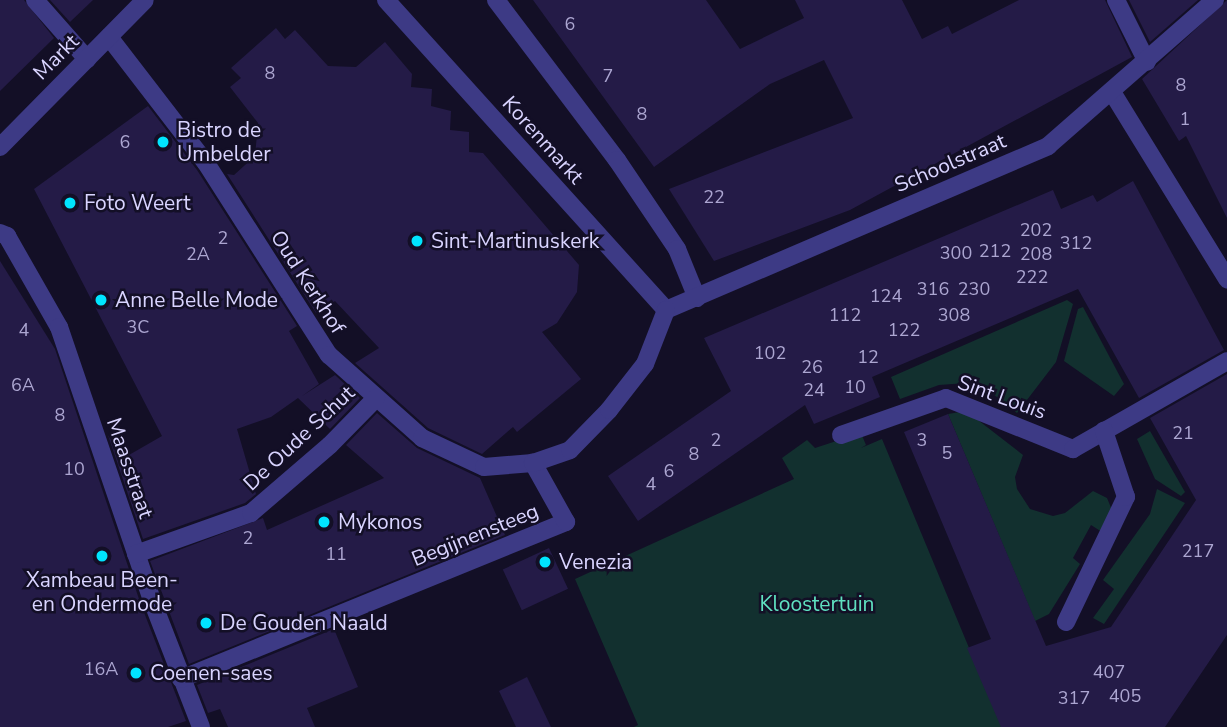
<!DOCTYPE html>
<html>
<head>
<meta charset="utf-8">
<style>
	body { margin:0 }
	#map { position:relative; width:1227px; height:727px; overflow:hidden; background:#130f26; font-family:"Nunito Sans",sans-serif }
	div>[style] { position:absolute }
	.green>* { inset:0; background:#12302f }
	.building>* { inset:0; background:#241b47; transform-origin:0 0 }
	.lane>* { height:18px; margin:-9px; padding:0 9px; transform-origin:9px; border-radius:9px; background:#3d3a85 }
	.street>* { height:18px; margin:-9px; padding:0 9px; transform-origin:9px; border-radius:9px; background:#3d3a85 }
	.dots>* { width:19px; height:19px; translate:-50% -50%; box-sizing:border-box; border:4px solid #130f26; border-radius:50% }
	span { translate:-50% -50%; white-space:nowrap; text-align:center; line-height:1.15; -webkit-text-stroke:5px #130f26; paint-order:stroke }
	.number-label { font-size:18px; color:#aca6d1 }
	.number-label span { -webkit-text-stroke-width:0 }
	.street-label { font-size:21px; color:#d9d4ff }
	.poi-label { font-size:21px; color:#d9d4ff }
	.left { translate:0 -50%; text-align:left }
	.park-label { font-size:21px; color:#5fe0c0 }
</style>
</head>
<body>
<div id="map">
	<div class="green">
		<div style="clip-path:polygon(1067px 300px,1073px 304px,1056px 362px,1017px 413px,993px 394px,966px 383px,939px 385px,900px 399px,891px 377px)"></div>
		<div style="clip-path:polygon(1083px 307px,1124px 384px,1114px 396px,1064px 361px,1078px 309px)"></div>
		<div style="clip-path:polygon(960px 412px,974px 417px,1023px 455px,1015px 477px,1017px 489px,1030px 509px,1053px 516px,1065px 513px,1093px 491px,1107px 498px,1112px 510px,1102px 532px,1091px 525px,1073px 558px,1080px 564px,1049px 614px,1035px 621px,948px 414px)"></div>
		<div style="clip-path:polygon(1150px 431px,1185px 492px,1181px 496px,1155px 479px,1137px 439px)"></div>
		<div style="clip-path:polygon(861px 433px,866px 445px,861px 448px,882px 439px,1002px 727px,634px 727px,638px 725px,575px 579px,794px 479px,782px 458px,807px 440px,815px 448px)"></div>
		<div style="clip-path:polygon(1157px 489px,1185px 503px,1104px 624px,1093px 618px,1114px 589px,1103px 580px,1150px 514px)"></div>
	</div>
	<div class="building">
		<div style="clip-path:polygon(0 0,24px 0,54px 38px,0 91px)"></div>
		<div style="clip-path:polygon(50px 0,93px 0,70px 22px)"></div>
		<div style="clip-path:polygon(533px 0,706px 0,740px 49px,804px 18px,795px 0,902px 0,922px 39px,948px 26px,952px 34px,1019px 0,1105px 0,1132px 57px,850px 210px,714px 261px,669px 189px,853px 118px,824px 60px,770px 84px,654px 167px)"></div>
		<div style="clip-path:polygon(1129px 0,1198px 0,1150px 42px)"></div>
		<div style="clip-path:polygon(1227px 0,1227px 218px,1186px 136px,1179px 141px,1142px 79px)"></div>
		<div style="clip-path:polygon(276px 28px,285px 39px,295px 30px,328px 66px,356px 67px,385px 42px,412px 74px,411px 87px,432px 89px,431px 106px,451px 111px,450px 130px,469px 132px,469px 152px,483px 153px,579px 265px,577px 292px,557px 323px,542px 332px,581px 379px,517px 432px,513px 427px,482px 454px,428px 428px,355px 363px,379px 348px,335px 301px,316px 313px,227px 174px,234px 175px,255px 156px,258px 123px,230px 87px,241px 78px,231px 68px)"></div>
		<div style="clip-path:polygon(148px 106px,197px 170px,297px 326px,289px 331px,319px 384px,302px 396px,335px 375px,360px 398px,330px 429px,298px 398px,271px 417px,237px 429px,256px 494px,245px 503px,143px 539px,108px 435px,122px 459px,162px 436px,34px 189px)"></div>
		<div style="clip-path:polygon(1133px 181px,1224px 350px,1139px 398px,1078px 289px,872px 377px,880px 397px,814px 424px,805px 405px,638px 521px,608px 476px,731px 391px,704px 338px,1053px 190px,1061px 209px,1093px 195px,1097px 202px)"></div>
		<div style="clip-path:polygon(0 261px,55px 349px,140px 602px,186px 721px,168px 727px,0 727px)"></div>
		<div style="clip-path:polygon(1227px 374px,1227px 635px,1165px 727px,1001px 727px,967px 648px,991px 639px,904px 432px,948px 414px,1046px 646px,1111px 627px,1196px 500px,1150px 418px)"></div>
		<div style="clip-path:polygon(377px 413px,417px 448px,480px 478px,505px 535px,189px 664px,150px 561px,263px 518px,267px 530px,384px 478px,346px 445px)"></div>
		<div style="left:549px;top:548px;width:45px;height:51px;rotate:65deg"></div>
		<div style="clip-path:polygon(334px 629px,358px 687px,307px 708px,315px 727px,228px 727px,220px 709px,208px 713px,197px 685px)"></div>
		<div style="clip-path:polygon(527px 677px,551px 727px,516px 727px,499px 691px)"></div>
	</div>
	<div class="lane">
		<div style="left:841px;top:435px;width:111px;rotate:-19.4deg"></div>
		<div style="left:946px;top:398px;width:137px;rotate:21.9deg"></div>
		<div style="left:1073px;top:449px;width:177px;rotate:-29.7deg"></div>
		<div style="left:1066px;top:622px;width:139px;rotate:-64.4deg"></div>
		<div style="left:1126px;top:497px;width:70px;rotate:-108.4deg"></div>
	</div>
	<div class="street">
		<div style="left:35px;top:0;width:79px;rotate:48.6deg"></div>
		<div style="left:386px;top:0;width:418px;rotate:47.9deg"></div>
		<div style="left:496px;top:0;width:201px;rotate:52.9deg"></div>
		<div style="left:617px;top:160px;width:107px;rotate:56deg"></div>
		<div style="left:677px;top:249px;width:53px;rotate:67.8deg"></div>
		<div style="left:1116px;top:0;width:69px;rotate:63.4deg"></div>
		<div style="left:109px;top:37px;width:159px;rotate:52.4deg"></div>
		<div style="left:206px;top:163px;width:228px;rotate:57.4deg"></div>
		<div style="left:329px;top:355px;width:125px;rotate:41.7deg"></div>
		<div style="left:422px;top:438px;width:68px;rotate:25.1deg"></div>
		<div style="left:484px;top:467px;width:49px;rotate:-4.7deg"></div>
		<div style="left:1112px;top:92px;width:220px;rotate:58.4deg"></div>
		<div style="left:0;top:147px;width:206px;rotate:-45.4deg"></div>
		<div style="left:0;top:233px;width:8px;rotate:23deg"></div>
		<div style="left:7px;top:236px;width:105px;rotate:60.3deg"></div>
		<div style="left:59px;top:327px;width:286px;rotate:71.2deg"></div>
		<div style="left:151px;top:598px;width:138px;rotate:68.8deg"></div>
		<div style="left:666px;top:310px;width:416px;rotate:-23.2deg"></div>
		<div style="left:1048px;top:146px;width:222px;rotate:-41.2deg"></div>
		<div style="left:136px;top:554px;width:122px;rotate:-19.6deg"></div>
		<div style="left:251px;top:513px;width:104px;rotate:-40.7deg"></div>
		<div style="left:330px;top:445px;width:66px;rotate:-45.6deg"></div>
		<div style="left:181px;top:679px;width:416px;rotate:-22.2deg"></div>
		<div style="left:566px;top:522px;width:68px;rotate:-119.2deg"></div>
		<div style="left:533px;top:463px;width:39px;rotate:-19deg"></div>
		<div style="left:570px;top:450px;width:56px;rotate:-45.7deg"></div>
		<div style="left:609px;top:410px;width:58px;rotate:-52deg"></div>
		<div style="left:645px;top:364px;width:58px;rotate:-68.7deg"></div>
	</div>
	<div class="dots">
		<div style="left:163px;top:142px;background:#00e5ff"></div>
		<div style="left:70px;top:203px;background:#00e5ff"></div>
		<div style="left:417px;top:241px;background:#00e5ff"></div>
		<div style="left:101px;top:300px;background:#00e5ff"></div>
		<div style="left:324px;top:522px;background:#00e5ff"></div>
		<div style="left:102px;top:556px;background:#00e5ff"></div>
		<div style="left:545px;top:562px;background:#00e5ff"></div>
		<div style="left:206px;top:623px;background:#00e5ff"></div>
		<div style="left:136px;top:673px;background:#00e5ff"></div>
	</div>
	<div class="number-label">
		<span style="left:570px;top:24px">6</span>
		<span style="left:270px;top:73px">8</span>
		<span style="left:608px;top:76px">7</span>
		<span style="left:1181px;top:85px">8</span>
		<span style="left:642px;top:114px">8</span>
		<span style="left:1185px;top:119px">1</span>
		<span style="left:125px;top:142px">6</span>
		<span style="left:714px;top:197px">22</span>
		<span style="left:1036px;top:230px">202</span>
		<span style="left:223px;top:238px">2</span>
		<span style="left:1076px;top:243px">312</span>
		<span style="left:995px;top:251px">212</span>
		<span style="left:956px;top:253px">300</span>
		<span style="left:198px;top:254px">2A</span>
		<span style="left:1036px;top:254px">208</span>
		<span style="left:1032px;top:277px">222</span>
		<span style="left:933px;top:289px">316</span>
		<span style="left:974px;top:289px">230</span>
		<span style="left:886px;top:296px">124</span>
		<span style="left:845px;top:315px">112</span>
		<span style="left:954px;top:315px">308</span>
		<span style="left:138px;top:327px">3C</span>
		<span style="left:24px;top:330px">4</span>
		<span style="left:904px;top:330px">122</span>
		<span style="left:770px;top:353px">102</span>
		<span style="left:868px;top:357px">12</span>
		<span style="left:812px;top:367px">26</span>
		<span style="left:23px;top:385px">6A</span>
		<span style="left:855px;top:387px">10</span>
		<span style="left:814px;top:390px">24</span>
		<span style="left:60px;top:415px">8</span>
		<span style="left:1183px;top:433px">21</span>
		<span style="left:716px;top:440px">2</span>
		<span style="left:922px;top:440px">3</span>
		<span style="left:947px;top:453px">5</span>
		<span style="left:694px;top:454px">8</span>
		<span style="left:74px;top:469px">10</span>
		<span style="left:669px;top:471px">6</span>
		<span style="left:651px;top:484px">4</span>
		<span style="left:248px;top:538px">2</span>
		<span style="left:1198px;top:551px">217</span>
		<span style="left:336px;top:554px">11</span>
		<span style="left:101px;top:669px">16A</span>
		<span style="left:1109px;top:672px">407</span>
		<span style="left:1125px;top:696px">405</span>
		<span style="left:1074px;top:698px">317</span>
	</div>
	<div class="street-label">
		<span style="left:56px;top:57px;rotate:-45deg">Markt</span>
		<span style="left:543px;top:140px;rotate:48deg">Korenmarkt</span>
		<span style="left:950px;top:163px;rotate:-23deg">Schoolstraat</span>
		<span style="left:308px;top:282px;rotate:57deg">Oud Kerkhof</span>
		<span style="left:1002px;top:397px;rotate:20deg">Sint Louis</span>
		<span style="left:299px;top:438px;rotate:-43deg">De Oude Schut</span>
		<span style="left:130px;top:468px;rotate:71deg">Maasstraat</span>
		<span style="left:475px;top:535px;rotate:-22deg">Begijnensteeg</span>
	</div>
	<div class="poi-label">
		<span class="left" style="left:177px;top:142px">Bistro de<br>Umbelder</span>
		<span class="left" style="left:84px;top:203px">Foto Weert</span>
		<span class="left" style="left:431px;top:241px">Sint-Martinuskerk</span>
		<span class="left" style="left:115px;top:300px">Anne Belle Mode</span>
		<span class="left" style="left:338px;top:522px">Mykonos</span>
		<span class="left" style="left:559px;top:562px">Venezia</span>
		<span style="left:102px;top:592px">Xambeau Been-<br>en Ondermode</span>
		<span class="left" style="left:220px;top:623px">De Gouden Naald</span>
		<span class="left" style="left:150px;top:673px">Coenen-saes</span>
	</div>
	<div class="park-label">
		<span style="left:817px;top:604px">Kloostertuin</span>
	</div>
</div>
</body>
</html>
